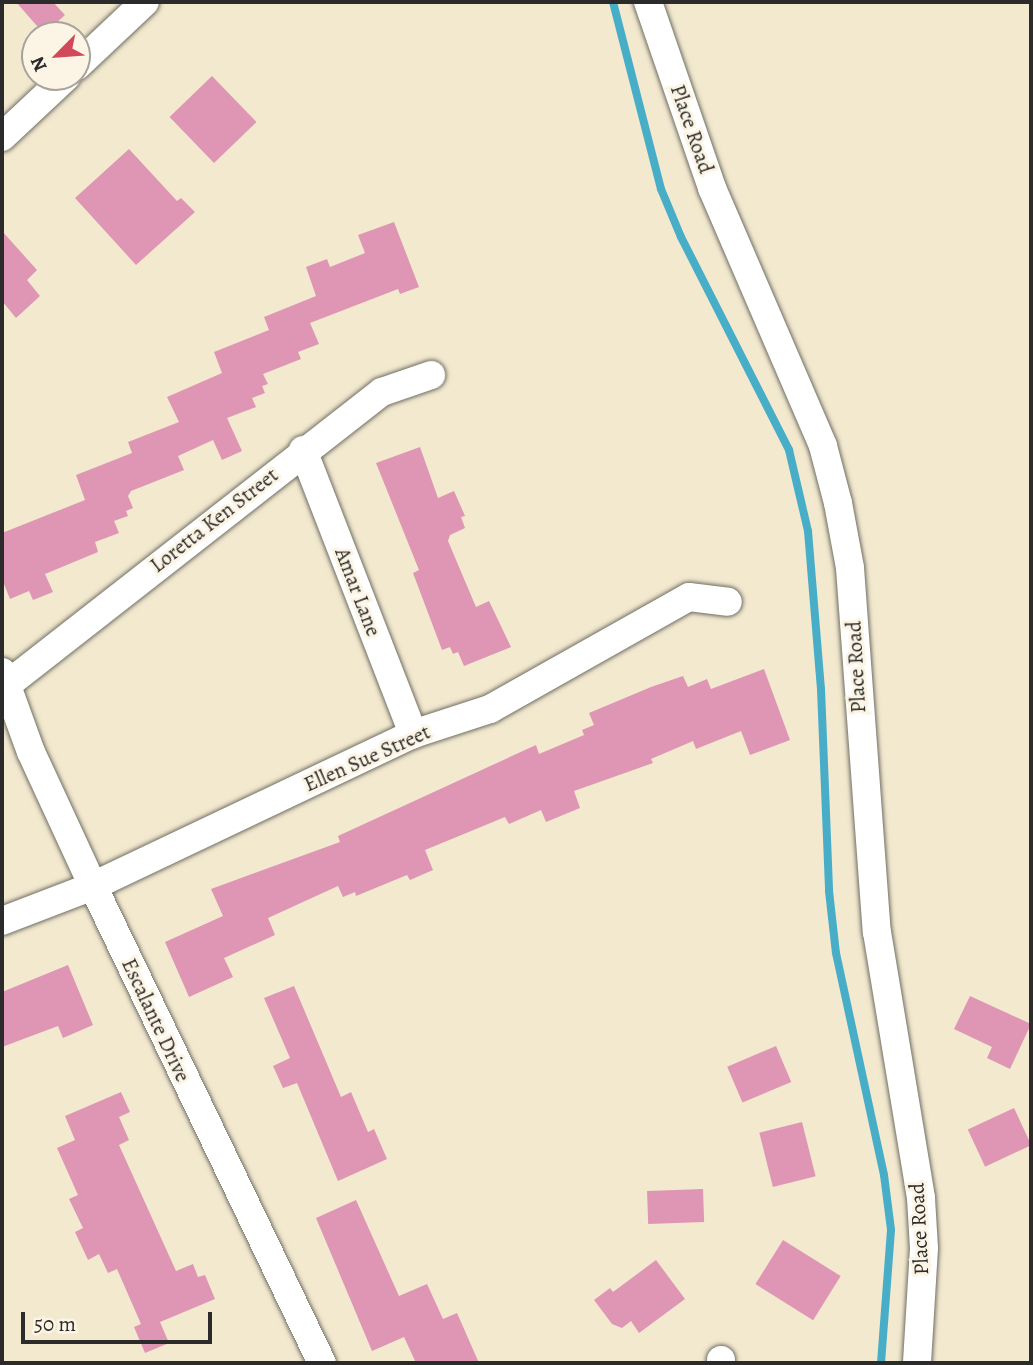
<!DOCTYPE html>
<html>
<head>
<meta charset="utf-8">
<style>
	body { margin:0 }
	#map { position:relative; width:1033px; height:1365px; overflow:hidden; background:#f2e9cf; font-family:Alegreya,serif }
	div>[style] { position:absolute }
	.stream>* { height:8px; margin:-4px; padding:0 4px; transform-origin:4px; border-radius:4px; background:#48aec8 }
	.building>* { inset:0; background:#df96b5; transform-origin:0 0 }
	.roads { filter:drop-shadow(0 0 2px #716e64) drop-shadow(0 0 2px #716e64) }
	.minor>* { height:28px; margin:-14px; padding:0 14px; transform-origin:14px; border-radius:14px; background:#fff }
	span { translate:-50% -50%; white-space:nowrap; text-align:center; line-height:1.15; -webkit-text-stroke:6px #fcf5e5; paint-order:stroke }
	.street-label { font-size:21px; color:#2b2b2b }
	.frame { position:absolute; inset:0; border:4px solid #2b2b2b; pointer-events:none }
	.north { position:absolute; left:21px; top:21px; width:70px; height:70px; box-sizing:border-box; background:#fcf5e5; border:2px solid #a8a49b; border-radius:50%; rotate:245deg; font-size:19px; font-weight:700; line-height:28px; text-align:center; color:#2b2b2b }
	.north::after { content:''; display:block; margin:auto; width:24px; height:32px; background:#d1495b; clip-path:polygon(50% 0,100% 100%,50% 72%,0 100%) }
	.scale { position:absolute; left:21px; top:1312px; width:191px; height:32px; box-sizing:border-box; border:4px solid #2b2b2b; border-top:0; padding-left:9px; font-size:21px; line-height:24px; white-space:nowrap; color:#2b2b2b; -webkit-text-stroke:5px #fcf5e5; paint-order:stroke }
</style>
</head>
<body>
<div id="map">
	<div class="stream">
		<div style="left:613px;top:2px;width:193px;rotate:75.6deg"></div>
		<div style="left:661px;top:189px;width:52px;rotate:67.4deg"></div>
		<div style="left:681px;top:237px;width:239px;rotate:63.1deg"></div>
		<div style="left:789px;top:450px;width:83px;rotate:76.8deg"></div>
		<div style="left:808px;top:531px;width:159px;rotate:85.3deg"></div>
		<div style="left:821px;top:689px;width:202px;rotate:87.7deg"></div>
		<div style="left:829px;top:891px;width:62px;rotate:83.6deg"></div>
		<div style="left:836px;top:953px;width:227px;rotate:77.8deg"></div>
		<div style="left:884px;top:1175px;width:55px;rotate:82.7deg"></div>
		<div style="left:891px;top:1230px;width:133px;rotate:94.3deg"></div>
	</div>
	<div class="building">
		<div style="clip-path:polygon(16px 2px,53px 2px,65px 15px,44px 34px)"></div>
		<div style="left:212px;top:76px;width:64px;height:59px;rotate:46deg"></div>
		<div style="clip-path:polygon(129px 149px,177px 201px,181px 198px,195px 212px,136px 265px,75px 198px)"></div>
		<div style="clip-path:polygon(394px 222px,419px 287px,400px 294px,398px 289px,310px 323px,319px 344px,298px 352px,301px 359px,263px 374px,268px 384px,262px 386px,265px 393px,252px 398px,256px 407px,227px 418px,242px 451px,222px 460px,213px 440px,178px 456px,184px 470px,131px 491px,128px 496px,133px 508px,126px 511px,128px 516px,114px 521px,119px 533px,95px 542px,98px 552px,45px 574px,53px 592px,33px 600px,29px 591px,10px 599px,2px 579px,2px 533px,85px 500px,76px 475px,132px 453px,128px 442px,179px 422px,167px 397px,222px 373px,214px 352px,269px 330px,264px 317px,316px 296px,306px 267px,327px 259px,330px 267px,365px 253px,358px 235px)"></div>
		<div style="clip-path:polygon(2px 231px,37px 270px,27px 280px,40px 296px,16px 318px,2px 301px)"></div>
		<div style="clip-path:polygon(420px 447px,438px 498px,454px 491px,465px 516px,461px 517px,465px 528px,450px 535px,448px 541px,476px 607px,489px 601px,511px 647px,464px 666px,458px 652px,453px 654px,450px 647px,442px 650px,413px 573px,419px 570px,376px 463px)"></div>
		<div style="clip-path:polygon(764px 669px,790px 740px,750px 755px,741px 731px,696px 749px,693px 741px,651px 759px,653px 763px,574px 791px,580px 808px,546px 822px,541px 810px,509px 824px,505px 817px,425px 850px,433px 870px,410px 880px,407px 875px,356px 896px,355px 892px,343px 897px,338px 886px,268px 918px,275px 935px,224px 958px,233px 977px,189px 997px,165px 942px,223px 916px,211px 889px,340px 842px,338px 836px,536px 745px,539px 754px,584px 735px,582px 730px,594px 725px,589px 713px,651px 687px,683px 676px,688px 687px,707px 679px,711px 689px)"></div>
		<div style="clip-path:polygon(68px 965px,93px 1025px,63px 1038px,58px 1026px,2px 1047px,2px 992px)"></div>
		<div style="clip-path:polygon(294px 986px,341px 1097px,351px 1092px,368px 1132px,374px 1129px,387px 1159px,338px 1181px,297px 1083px,283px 1088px,273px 1066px,290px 1058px,264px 998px)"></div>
		<div style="clip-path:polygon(970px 996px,1031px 1024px,1010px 1069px,987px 1058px,992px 1047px,954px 1029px)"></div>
		<div style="left:776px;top:1046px;width:39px;height:53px;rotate:67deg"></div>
		<div style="clip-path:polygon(121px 1092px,130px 1112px,119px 1117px,129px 1140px,119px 1145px,176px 1271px,193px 1264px,198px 1277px,205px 1275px,215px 1299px,160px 1322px,169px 1343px,145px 1353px,134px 1327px,141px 1324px,117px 1269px,108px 1273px,99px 1254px,88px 1260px,75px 1232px,83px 1228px,69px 1199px,78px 1195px,57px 1148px,75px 1140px,65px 1116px)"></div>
		<div style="left:1014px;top:1108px;width:41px;height:51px;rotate:65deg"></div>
		<div style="left:802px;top:1122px;width:56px;height:44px;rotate:76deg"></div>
		<div style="left:703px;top:1189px;width:33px;height:56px;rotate:88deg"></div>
		<div style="clip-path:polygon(356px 1200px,399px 1296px,427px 1284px,443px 1319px,457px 1313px,479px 1363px,416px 1363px,404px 1337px,372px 1351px,316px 1218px)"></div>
		<div style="left:783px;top:1240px;width:68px;height:52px;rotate:32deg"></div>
		<div style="clip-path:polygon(656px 1260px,685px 1299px,639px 1333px,631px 1321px,622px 1328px,612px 1324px,594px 1300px,610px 1288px,613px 1292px)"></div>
	</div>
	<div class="roads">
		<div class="minor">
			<div style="left:648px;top:2px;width:197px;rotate:71deg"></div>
			<div style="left:712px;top:188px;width:281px;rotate:66.7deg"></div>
			<div style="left:823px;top:446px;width:59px;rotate:75.3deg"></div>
			<div style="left:838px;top:503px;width:66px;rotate:79.5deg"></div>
			<div style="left:850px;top:568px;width:365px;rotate:85.8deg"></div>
			<div style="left:877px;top:932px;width:270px;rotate:80.6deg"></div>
			<div style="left:921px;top:1198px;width:50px;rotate:86.6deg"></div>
			<div style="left:924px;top:1248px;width:115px;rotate:93.5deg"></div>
			<div style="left:77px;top:66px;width:93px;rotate:-43.3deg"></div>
			<div style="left:2px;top:137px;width:88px;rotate:-43.2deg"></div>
			<div style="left:303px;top:450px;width:305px;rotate:68.8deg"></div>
			<div style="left:2px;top:672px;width:85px;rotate:70.1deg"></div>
			<div style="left:31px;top:752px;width:148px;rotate:65.2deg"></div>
			<div style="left:93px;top:886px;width:529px;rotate:64.36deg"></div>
			<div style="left:8px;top:684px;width:474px;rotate:-38deg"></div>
			<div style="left:382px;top:392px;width:52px;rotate:-19.1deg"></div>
			<div style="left:2px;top:921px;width:97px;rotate:-21deg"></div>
			<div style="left:93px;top:886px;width:354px;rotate:-25.4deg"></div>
			<div style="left:413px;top:734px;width:81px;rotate:-18deg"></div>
			<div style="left:490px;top:709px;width:228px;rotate:-29.4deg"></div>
			<div style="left:689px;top:597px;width:39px;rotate:7deg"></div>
			<div style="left:721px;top:1360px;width:3px;rotate:90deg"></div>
		</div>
	</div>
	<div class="street-label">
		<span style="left:692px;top:129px;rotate:71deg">Place Road</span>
		<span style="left:214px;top:520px;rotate:-38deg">Loretta Ken Street</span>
		<span style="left:358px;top:592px;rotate:69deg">Amar Lane</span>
		<span style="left:856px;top:667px;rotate:-93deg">Place Road</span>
		<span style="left:367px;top:758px;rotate:-24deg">Ellen Sue Street</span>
		<span style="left:156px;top:1020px;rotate:65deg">Escalante Drive</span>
		<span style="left:919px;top:1229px;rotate:-93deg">Place Road</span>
	</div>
	<div class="frame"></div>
	<div class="north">N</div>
	<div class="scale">50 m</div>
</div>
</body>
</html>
